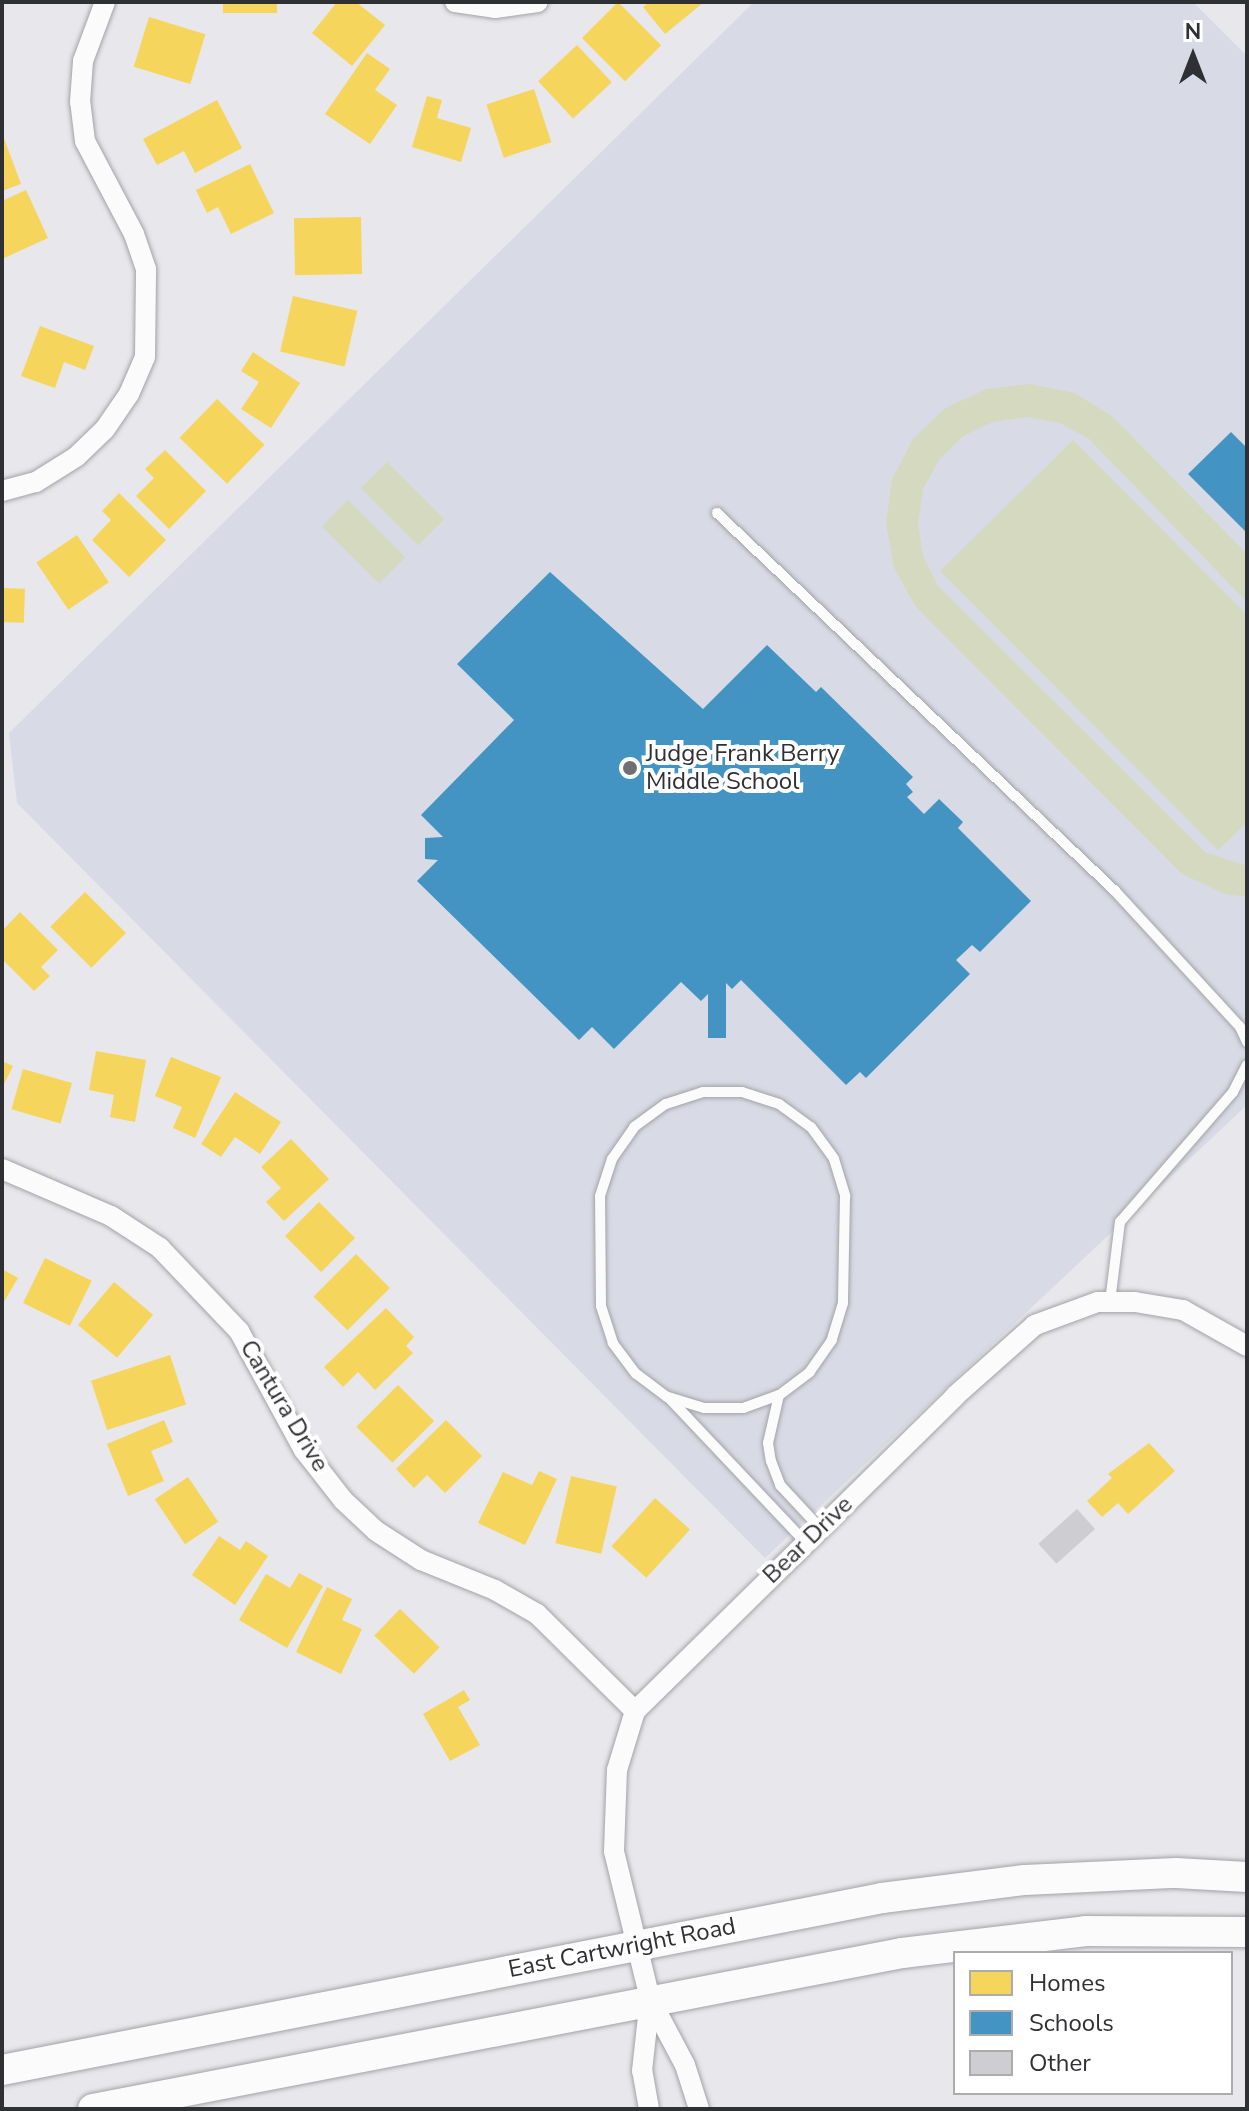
<!DOCTYPE html>
<html>
<head>
<meta charset="utf-8">
<style>
	body { margin:0 }
	#map { position:relative; width:1249px; height:2111px; overflow:hidden; background:#e7e7ec; font-family:"Nunito Sans",sans-serif }
	div>[style] { position:absolute }
	.built>* { inset:0; background:#d8dbe5 }
	.green>* { inset:0; background:#d5d9bf; transform-origin:0 0 }
	.homes>* { inset:0; background:#f6d55c; transform-origin:0 0 }
	.schools>* { inset:0; background:#4393c3 }
	.building>* { inset:0; background:#ceced2; transform-origin:0 0 }
	.roads { filter:drop-shadow(0 0 2px #a3a3a7) drop-shadow(0 0 2px #a3a3a7) }
	.service>* { height:10px; margin:-5px; padding:0 5px; transform-origin:5px; border-radius:5px; background:#fbfbfc }
	.minor>* { height:20px; margin:-10px; padding:0 10px; transform-origin:10px; border-radius:10px; background:#fbfbfc }
	.secondary>* { height:30px; margin:-15px; padding:0 15px; transform-origin:15px; border-radius:15px; background:#fbfbfc }
	.dots>* { width:22px; height:22px; translate:-50% -50%; box-sizing:border-box; border:4px solid #fff; border-radius:50% }
	span { translate:-50% -50%; white-space:nowrap; text-align:center; line-height:1.15; -webkit-text-stroke:8px #fff; paint-order:stroke }
	.poi-label { font-size:24px; color:#2f3033 }
	.left { translate:0 -50%; text-align:left }
	.street-label { font-size:24px; color:#2f3033 }
	.frame { position:absolute; inset:0; border:4px solid #2f3033; pointer-events:none }
	.legend { position:absolute; left:953px; top:1951px; width:280px; height:144px; box-sizing:border-box; background:#fff; border:2px solid #acacad; margin:0; padding:10px 14px; list-style:none; font-size:24px; color:#2f3033 }
	.legend li { display:flex; align-items:center; gap:16px; height:40px }
	.legend b { width:40px; border:2px solid #acacad }
	.north { position:absolute; left:1153px; top:16px; width:80px; height:80px; -webkit-text-stroke:6px #fff; paint-order:stroke; rotate:0deg; font-size:22px; font-weight:700; line-height:32px; text-align:center; color:#2f3033 }
	.north::after { content:''; display:block; margin:auto; width:28px; height:36px; background:#2f3033; clip-path:polygon(50% 0,100% 100%,50% 72%,0 100%) }
</style>
</head>
<body>
<div id="map">
	<div class="built">
		<div style="clip-path:polygon(754px 2px,1193px 2px,1247px 56px,1247px 1105px,765px 1558px,17px 803px,9px 733px)"></div>
	</div>
	<div class="green">
		<div style="clip-path:polygon(1030px 384px,1075px 393px,1113px 417px,1247px 554px,1247px 602px,1089px 439px,1060px 423px,1027px 417px,993px 422px,963px 436px,939px 460px,923px 489px,918px 523px,923px 556px,938px 586px,1205px 852px,1247px 866px,1247px 897px,1225px 894px,1182px 874px,916px 607px,894px 568px,886px 524px,892px 479px,913px 439px,945px 408px,986px 389px)"></div>
		<div style="clip-path:polygon(1073px 440px,1247px 615px,1247px 822px,1218px 850px,940px 571px)"></div>
		<div style="left:387px;top:462px;width:81px;height:37px;rotate:45deg"></div>
		<div style="left:348px;top:500px;width:81px;height:37px;rotate:45deg"></div>
	</div>
	<div class="homes">
		<div style="left:223px;top:2px;width:54px;height:11px"></div>
		<div style="clip-path:polygon(337px 2px,356px 2px,385px 25px,352px 66px,312px 33px)"></div>
		<div style="left:618px;top:2px;width:61px;height:51px;rotate:45deg"></div>
		<div style="clip-path:polygon(649px 2px,704px 2px,665px 34px,643px 7px)"></div>
		<div style="left:149px;top:17px;width:59px;height:52px;rotate:17deg"></div>
		<div style="left:577px;top:45px;width:51px;height:53px;rotate:47deg"></div>
		<div style="clip-path:polygon(367px 53px,390px 69px,375px 90px,397px 105px,370px 144px,325px 114px)"></div>
		<div style="left:534px;top:89px;width:56px;height:50px;rotate:72deg"></div>
		<div style="clip-path:polygon(427px 96px,442px 100px,437px 118px,471px 128px,461px 162px,412px 147px)"></div>
		<div style="clip-path:polygon(217px 100px,242px 148px,195px 173px,184px 151px,157px 165px,143px 139px)"></div>
		<div style="clip-path:polygon(2px 133px,21px 184px,2px 191px)"></div>
		<div style="clip-path:polygon(250px 164px,274px 213px,231px 234px,218px 207px,207px 213px,196px 190px)"></div>
		<div style="clip-path:polygon(26px 190px,48px 238px,2px 259px,2px 201px)"></div>
		<div style="left:361px;top:217px;width:57px;height:67px;rotate:89deg"></div>
		<div style="left:293px;top:296px;width:66px;height:57px;rotate:13deg"></div>
		<div style="clip-path:polygon(40px 326px,94px 346px,85px 370px,64px 362px,55px 388px,21px 376px)"></div>
		<div style="clip-path:polygon(253px 352px,300px 383px,271px 428px,241px 409px,259px 382px,241px 371px)"></div>
		<div style="left:217px;top:399px;width:66px;height:54px;rotate:44deg"></div>
		<div style="clip-path:polygon(165px 450px,206px 491px,169px 529px,136px 496px,154px 478px,145px 469px)"></div>
		<div style="clip-path:polygon(119px 493px,166px 540px,129px 577px,92px 540px,111px 520px,102px 511px)"></div>
		<div style="left:77px;top:535px;width:57px;height:49px;rotate:56deg"></div>
		<div style="left:2px;top:588px;width:23px;height:34px;rotate:2deg"></div>
		<div style="left:85px;top:892px;width:58px;height:49px;rotate:45deg"></div>
		<div style="clip-path:polygon(20px 912px,58px 950px,41px 967px,50px 976px,34px 991px,2px 959px,2px 931px)"></div>
		<div style="clip-path:polygon(96px 1051px,146px 1060px,135px 1122px,110px 1117px,114px 1095px,89px 1090px)"></div>
		<div style="clip-path:polygon(171px 1057px,221px 1077px,195px 1138px,173px 1128px,182px 1107px,155px 1096px)"></div>
		<div style="clip-path:polygon(2px 1061px,13px 1066px,2px 1088px)"></div>
		<div style="left:23px;top:1069px;width:51px;height:42px;rotate:16deg"></div>
		<div style="clip-path:polygon(235px 1092px,281px 1122px,260px 1154px,235px 1137px,221px 1157px,201px 1144px)"></div>
		<div style="clip-path:polygon(291px 1139px,329px 1179px,284px 1221px,266px 1202px,281px 1188px,261px 1167px)"></div>
		<div style="left:319px;top:1202px;width:51px;height:48px;rotate:45deg"></div>
		<div style="left:356px;top:1254px;width:48px;height:60px;rotate:45deg"></div>
		<div style="left:45px;top:1258px;width:52px;height:50px;rotate:26deg"></div>
		<div style="clip-path:polygon(2px 1269px,18px 1278px,2px 1305px)"></div>
		<div style="left:114px;top:1282px;width:51px;height:56px;rotate:40deg"></div>
		<div style="clip-path:polygon(386px 1308px,414px 1337px,406px 1346px,413px 1353px,375px 1390px,358px 1372px,343px 1387px,324px 1367px)"></div>
		<div style="left:170px;top:1355px;width:52px;height:83px;rotate:72deg"></div>
		<div style="left:398px;top:1385px;width:51px;height:59px;rotate:45deg"></div>
		<div style="clip-path:polygon(164px 1420px,173px 1442px,151px 1451px,164px 1481px,128px 1496px,107px 1444px)"></div>
		<div style="clip-path:polygon(446px 1420px,482px 1456px,445px 1493px,427px 1475px,414px 1488px,396px 1469px)"></div>
		<div style="clip-path:polygon(1149px 1443px,1175px 1471px,1128px 1514px,1118px 1503px,1102px 1517px,1087px 1501px,1112px 1478px,1108px 1474px)"></div>
		<div style="clip-path:polygon(539px 1471px,557px 1479px,525px 1545px,478px 1523px,503px 1472px,532px 1485px)"></div>
		<div style="left:571px;top:1476px;width:47px;height:69px;rotate:13deg"></div>
		<div style="left:188px;top:1477px;width:54px;height:40px;rotate:56deg"></div>
		<div style="left:655px;top:1498px;width:47px;height:65px;rotate:42deg"></div>
		<div style="clip-path:polygon(219px 1536px,240px 1550px,246px 1541px,268px 1556px,235px 1605px,192px 1575px)"></div>
		<div style="clip-path:polygon(299px 1573px,323px 1586px,287px 1648px,239px 1620px,266px 1574px,290px 1588px)"></div>
		<div style="clip-path:polygon(327px 1587px,352px 1599px,342px 1620px,362px 1629px,341px 1674px,296px 1652px)"></div>
		<div style="left:400px;top:1609px;width:55px;height:37px;rotate:44deg"></div>
		<div style="clip-path:polygon(464px 1690px,470px 1700px,458px 1707px,480px 1745px,450px 1761px,423px 1714px)"></div>
	</div>
	<div class="schools">
		<div style="clip-path:polygon(1231px 432px,1247px 448px,1247px 533px,1188px 474px)"></div>
		<div style="clip-path:polygon(550px 572px,703px 709px,767px 645px,816px 692px,821px 687px,913px 777px,906px 784px,913px 792px,907px 797px,924px 814px,939px 799px,963px 822px,958px 828px,1031px 901px,980px 952px,972px 945px,956px 960px,970px 974px,866px 1078px,860px 1072px,846px 1085px,741px 980px,732px 989px,726px 983px,726px 1038px,708px 1038px,708px 994px,701px 1001px,681px 982px,614px 1049px,592px 1027px,579px 1040px,417px 881px,438px 860px,425px 859px,425px 838px,443px 837px,421px 815px,514px 720px,457px 664px)"></div>
	</div>
	<div class="building">
		<div style="left:1077px;top:1509px;width:27px;height:52px;rotate:48deg"></div>
	</div>
	<div class="roads">
		<div class="service">
			<div style="left:717px;top:513px;width:549px;rotate:43.52deg"></div>
			<div style="left:1115px;top:891px;width:185px;rotate:47.4deg"></div>
			<div style="left:1240px;top:1027px;width:17px;rotate:65deg"></div>
			<div style="left:703px;top:1092px;width:39px"></div>
			<div style="left:742px;top:1092px;width:39px;rotate:18deg"></div>
			<div style="left:779px;top:1104px;width:39px;rotate:36deg"></div>
			<div style="left:811px;top:1127px;width:39px;rotate:54deg"></div>
			<div style="left:834px;top:1159px;width:39px;rotate:73deg"></div>
			<div style="left:845px;top:1196px;width:107px;rotate:91.1deg"></div>
			<div style="left:843px;top:1303px;width:39px;rotate:107deg"></div>
			<div style="left:832px;top:1340px;width:39px;rotate:125deg"></div>
			<div style="left:810px;top:1372px;width:39px;rotate:143deg"></div>
			<div style="left:779px;top:1395px;width:38px;rotate:160deg"></div>
			<div style="left:743px;top:1408px;width:39px;rotate:180deg"></div>
			<div style="left:704px;top:1408px;width:39px;rotate:-163deg"></div>
			<div style="left:667px;top:1397px;width:39px;rotate:-143deg"></div>
			<div style="left:636px;top:1374px;width:39px;rotate:-127deg"></div>
			<div style="left:613px;top:1343px;width:39px;rotate:-108deg"></div>
			<div style="left:601px;top:1306px;width:110px;rotate:-90.5deg"></div>
			<div style="left:600px;top:1196px;width:39px;rotate:-72deg"></div>
			<div style="left:612px;top:1159px;width:39px;rotate:-55deg"></div>
			<div style="left:634px;top:1127px;width:39px;rotate:-36deg"></div>
			<div style="left:666px;top:1104px;width:39px;rotate:-18deg"></div>
			<div style="left:1110px;top:1302px;width:81px;rotate:-82.9deg"></div>
			<div style="left:1120px;top:1222px;width:172px;rotate:-49deg"></div>
			<div style="left:1233px;top:1092px;width:30px;rotate:-63deg"></div>
			<div style="left:779px;top:1395px;width:49px;rotate:102.9deg"></div>
			<div style="left:768px;top:1443px;width:18px;rotate:81deg"></div>
			<div style="left:771px;top:1461px;width:26px;rotate:69deg"></div>
			<div style="left:780px;top:1485px;width:59px;rotate:47.1deg"></div>
			<div style="left:669px;top:1398px;width:199px;rotate:46.6deg"></div>
		</div>
		<div class="minor">
			<div style="left:455px;top:2px;width:40px;rotate:8.5deg"></div>
			<div style="left:495px;top:8px;width:43px;rotate:-7.9deg"></div>
			<div style="left:2px;top:491px;width:35px;rotate:-15deg"></div>
			<div style="left:36px;top:482px;width:47px;rotate:-32deg"></div>
			<div style="left:76px;top:457px;width:40px;rotate:-44deg"></div>
			<div style="left:105px;top:429px;width:42px;rotate:-55.6deg"></div>
			<div style="left:129px;top:394px;width:40px;rotate:-66.6deg"></div>
			<div style="left:145px;top:357px;width:88px;rotate:-89.3deg"></div>
			<div style="left:146px;top:269px;width:37px;rotate:-109deg"></div>
			<div style="left:134px;top:234px;width:105px;rotate:-117.8deg"></div>
			<div style="left:85px;top:141px;width:39px;rotate:-97deg"></div>
			<div style="left:80px;top:102px;width:41px;rotate:-85.8deg"></div>
			<div style="left:83px;top:61px;width:63px;rotate:-69.6deg"></div>
			<div style="left:2px;top:1169px;width:119px;rotate:23.3deg"></div>
			<div style="left:111px;top:1216px;width:59px;rotate:33.1deg"></div>
			<div style="left:160px;top:1248px;width:115px;rotate:46.4deg"></div>
			<div style="left:239px;top:1331px;width:136px;rotate:61.4deg"></div>
			<div style="left:304px;top:1450px;width:63px;rotate:52deg"></div>
			<div style="left:343px;top:1500px;width:45px;rotate:43.2deg"></div>
			<div style="left:376px;top:1531px;width:54px;rotate:32.8deg"></div>
			<div style="left:421px;top:1560px;width:80px;rotate:22.1deg"></div>
			<div style="left:495px;top:1590px;width:48px;rotate:29.7deg"></div>
			<div style="left:537px;top:1614px;width:138px;rotate:44.7deg"></div>
			<div style="left:650px;top:1999px;width:152px;rotate:-103.7deg"></div>
			<div style="left:614px;top:1851px;width:81px;rotate:-87.9deg"></div>
			<div style="left:617px;top:1770px;width:62px;rotate:-73deg"></div>
			<div style="left:635px;top:1711px;width:449px;rotate:-44.5deg"></div>
			<div style="left:955px;top:1396px;width:107px;rotate:-41.6deg"></div>
			<div style="left:1035px;top:1325px;width:67px;rotate:-20.1deg"></div>
			<div style="left:1098px;top:1302px;width:37px"></div>
			<div style="left:1135px;top:1302px;width:49px;rotate:9.5deg"></div>
			<div style="left:1183px;top:1310px;width:73px;rotate:29.4deg"></div>
			<div style="left:649px;top:2109px;width:39px;rotate:-100deg"></div>
			<div style="left:642px;top:2071px;width:72px;rotate:-83.7deg"></div>
			<div style="left:650px;top:1999px;width:75px;rotate:62.1deg"></div>
			<div style="left:685px;top:2065px;width:46px;rotate:72.3deg"></div>
		</div>
		<div class="secondary">
			<div style="left:2px;top:2070px;width:897px;rotate:-11.06deg"></div>
			<div style="left:882px;top:1898px;width:144px;rotate:-7.2deg"></div>
			<div style="left:1025px;top:1880px;width:151px;rotate:-2.7deg"></div>
			<div style="left:1176px;top:1873px;width:71px;rotate:3.2deg"></div>
			<div style="left:93px;top:2109px;width:824px;rotate:-10.91deg"></div>
			<div style="left:902px;top:1953px;width:185px;rotate:-6.8deg"></div>
			<div style="left:1086px;top:1931px;width:161px;rotate:0.4deg"></div>
		</div>
	</div>
	<div class="dots">
		<div style="left:630px;top:768px;background:#6f7074"></div>
	</div>
	<div class="poi-label">
		<span class="left" style="left:646px;top:768px">Judge Frank Berry<br>Middle School</span>
	</div>
	<div class="street-label">
		<span style="left:284px;top:1406px;rotate:59deg">Cantura Drive</span>
		<span style="left:808px;top:1540px;rotate:-44deg">Bear Drive</span>
		<span style="left:622px;top:1948px;rotate:-11deg">East Cartwright Road</span>
	</div>
	<div class="frame"></div>
	<ul class="legend">
	<li><b style="height:22px;background:#f6d55c"></b>Homes</li>
	<li><b style="height:22px;background:#4393c3"></b>Schools</li>
	<li><b style="height:22px;background:#ceced2"></b>Other</li>
	</ul>
	<div class="north">N</div>
</div>
</body>
</html>
